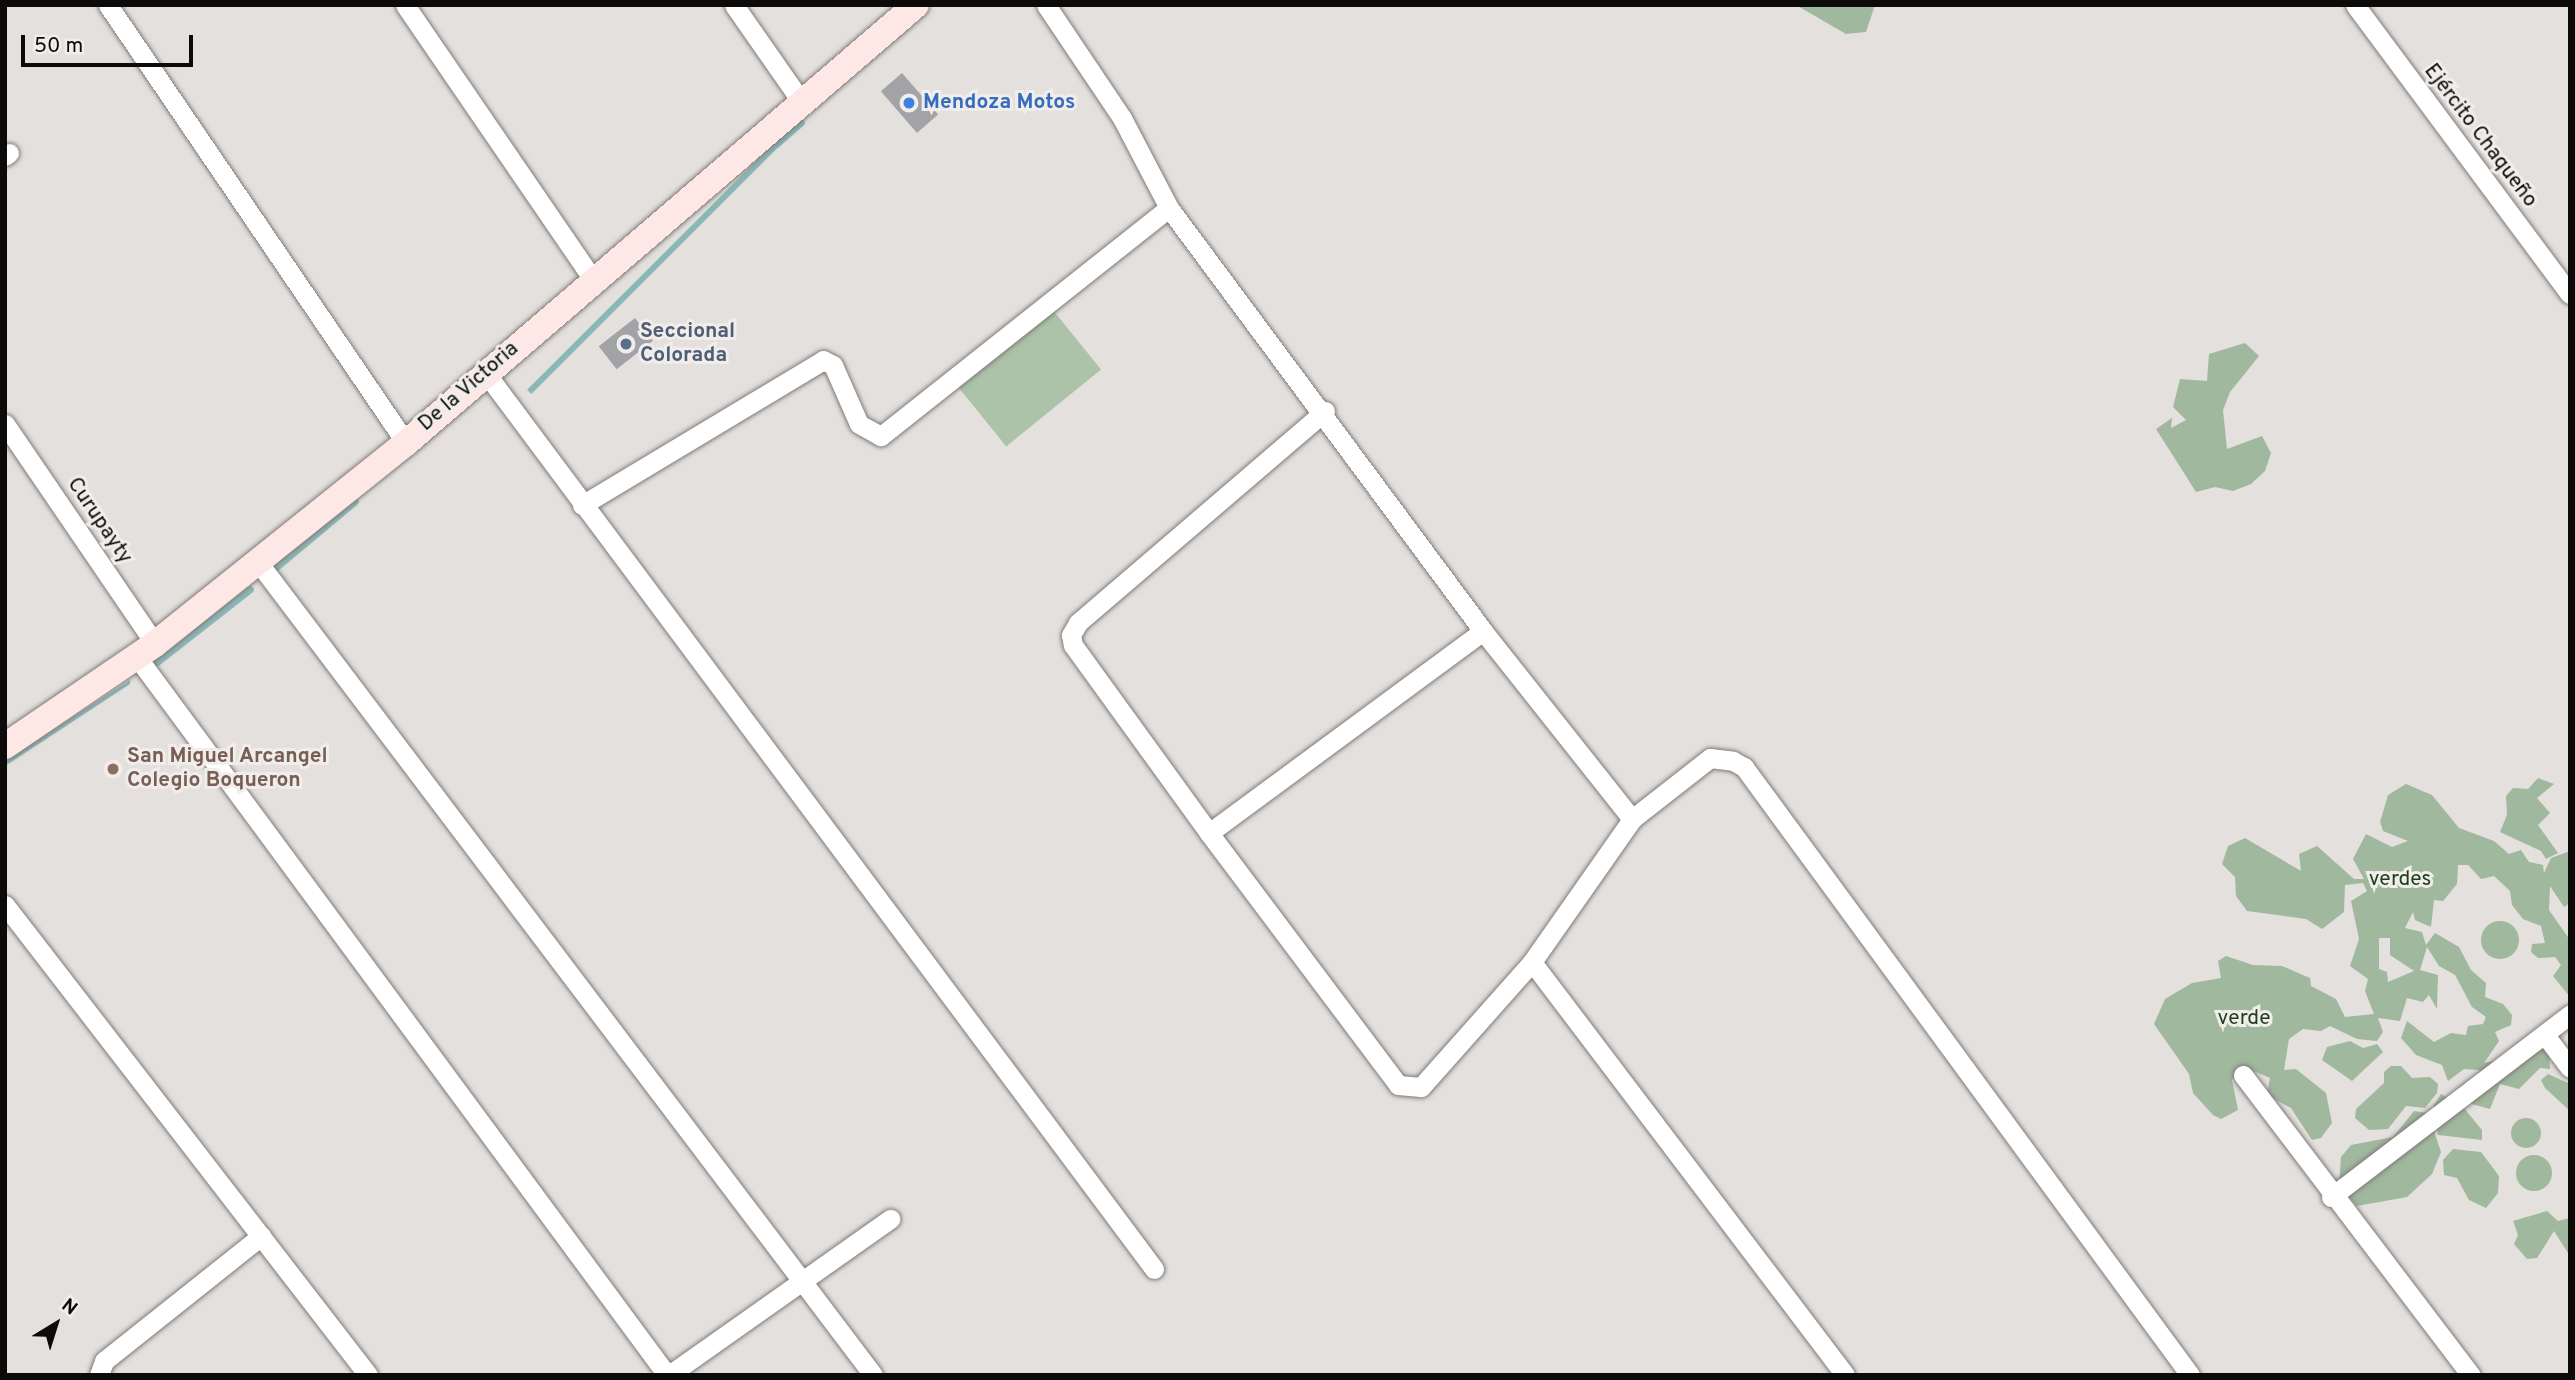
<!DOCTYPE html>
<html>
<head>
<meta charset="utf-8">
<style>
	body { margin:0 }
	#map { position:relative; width:2575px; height:1380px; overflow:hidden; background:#e4e0de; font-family:Overpass,sans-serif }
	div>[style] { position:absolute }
	.green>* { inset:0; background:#acc3a9; transform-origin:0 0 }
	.forest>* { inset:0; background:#a0b89d }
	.round { border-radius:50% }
	.water>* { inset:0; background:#8cb7b7; transform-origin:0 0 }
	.stream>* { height:7px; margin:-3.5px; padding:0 3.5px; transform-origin:3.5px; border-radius:3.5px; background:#8cb7b7 }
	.building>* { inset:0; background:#a2a3a6; transform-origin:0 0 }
	.roads { filter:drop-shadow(0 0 2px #7f7b79) drop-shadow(0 0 2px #7f7b79) }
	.minor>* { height:19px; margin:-9.5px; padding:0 9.5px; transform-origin:9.5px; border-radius:9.5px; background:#fff }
	.secondary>* { height:26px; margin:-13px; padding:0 13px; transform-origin:13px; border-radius:13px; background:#fee8e5 }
	.dots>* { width:19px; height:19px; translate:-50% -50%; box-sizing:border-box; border:4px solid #f1edeb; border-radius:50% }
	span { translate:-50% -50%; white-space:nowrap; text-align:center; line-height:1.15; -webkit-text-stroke:6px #f1edeb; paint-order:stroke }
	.shop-label { font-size:21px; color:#366cbe; font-weight:700 }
	.left { translate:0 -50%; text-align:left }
	.street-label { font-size:21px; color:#0c0b0a }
	.service-label { font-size:21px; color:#4e5e75; font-weight:700 }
	.education-label { font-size:21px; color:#785e54; font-weight:700 }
	.park-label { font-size:21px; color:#1d401a }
	.frame { position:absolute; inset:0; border:7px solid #0c0b0a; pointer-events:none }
	.north { position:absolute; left:21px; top:1289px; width:70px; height:70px; -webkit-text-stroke:5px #f1edeb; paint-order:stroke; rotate:38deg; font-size:19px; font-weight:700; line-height:28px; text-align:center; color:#0c0b0a }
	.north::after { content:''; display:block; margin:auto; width:24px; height:32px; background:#0c0b0a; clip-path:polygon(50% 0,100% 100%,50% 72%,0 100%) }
	.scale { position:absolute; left:21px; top:35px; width:172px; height:32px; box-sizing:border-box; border:4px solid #0c0b0a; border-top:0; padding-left:9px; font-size:21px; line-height:24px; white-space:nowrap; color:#0c0b0a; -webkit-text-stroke:5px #f1edeb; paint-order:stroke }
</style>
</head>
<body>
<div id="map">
	<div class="green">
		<div style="left:1052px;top:309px;width:78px;height:122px;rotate:51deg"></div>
	</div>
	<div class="forest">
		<div style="clip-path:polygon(1796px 5px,1875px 5px,1866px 32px,1846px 34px)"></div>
		<div style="clip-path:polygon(2245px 343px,2259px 356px,2230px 392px,2223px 410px,2227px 449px,2262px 436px,2271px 453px,2265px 471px,2251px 484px,2233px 491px,2215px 487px,2196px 492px,2156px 429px,2172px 418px,2171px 428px,2186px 420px,2173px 407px,2180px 379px,2207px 381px,2209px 354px)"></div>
		<div style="clip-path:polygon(2538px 778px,2554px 784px,2537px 798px,2550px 813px,2538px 825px,2558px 853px,2546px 859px,2541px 851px,2500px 832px,2507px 815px,2506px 796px,2513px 788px,2528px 789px)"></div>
		<div style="clip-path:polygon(evenodd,2406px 784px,2432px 795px,2459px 828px,2494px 841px,2509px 854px,2521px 850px,2529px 862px,2543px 865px,2544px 873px,2551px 858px,2570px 851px,2570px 903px,2564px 907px,2550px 886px,2549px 910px,2570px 940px,2570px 997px,2553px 976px,2561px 965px,2555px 957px,2538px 958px,2531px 952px,2532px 944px,2545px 943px,2541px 926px,2523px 919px,2512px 905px,2510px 891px,2494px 876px,2481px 879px,2468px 865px,2458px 865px,2457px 884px,2443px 901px,2434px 900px,2431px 927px,2415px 920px,2413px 912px,2405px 928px,2422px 932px,2426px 945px,2435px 933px,2459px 947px,2471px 970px,2486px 983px,2485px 997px,2503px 1004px,2512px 1015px,2511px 1025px,2495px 1032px,2499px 1041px,2484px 1063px,2498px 1060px,2527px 1039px,2549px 1050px,2550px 1069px,2540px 1068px,2519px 1089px,2500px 1084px,2490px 1109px,2461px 1101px,2457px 1093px,2462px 1084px,2481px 1079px,2479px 1070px,2464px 1069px,2448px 1081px,2442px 1065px,2416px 1055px,2401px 1038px,2407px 1021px,2434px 1042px,2451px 1033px,2466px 1035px,2468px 1026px,2483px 1024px,2486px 1017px,2472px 1007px,2455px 975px,2439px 966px,2427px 947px,2420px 970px,2438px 975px,2437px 1009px,2429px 995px,2423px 1002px,2407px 998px,2400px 1021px,2378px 1018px,2383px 1032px,2377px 1041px,2357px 1039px,2330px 1026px,2321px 1031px,2303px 1029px,2289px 1039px,2284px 1070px,2296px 1069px,2326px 1093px,2332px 1123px,2321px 1138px,2312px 1140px,2291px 1108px,2267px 1095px,2270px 1078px,2244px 1067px,2232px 1080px,2238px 1110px,2221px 1119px,2213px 1115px,2193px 1093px,2189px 1074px,2154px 1024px,2165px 999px,2192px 983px,2221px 978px,2218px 961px,2226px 956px,2253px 965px,2282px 966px,2310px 978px,2311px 986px,2336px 999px,2345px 1017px,2374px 1014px,2365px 991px,2368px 979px,2350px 966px,2359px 939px,2351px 901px,2367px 891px,2363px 883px,2345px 885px,2344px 912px,2322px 929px,2306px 919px,2247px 911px,2236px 896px,2235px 877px,2222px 864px,2228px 846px,2245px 838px,2301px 871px,2299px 854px,2317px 846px,2354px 879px,2364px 879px,2353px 859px,2366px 834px,2392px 847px,2408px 841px,2383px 831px,2380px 822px,2388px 795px,2406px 784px,2379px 938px,2390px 938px,2390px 955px,2414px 971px,2388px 982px,2387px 972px,2379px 969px,2379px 938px)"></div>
		<div class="round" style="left:2481px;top:921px;width:38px;height:38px"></div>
		<div style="clip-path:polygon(2350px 1041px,2363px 1048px,2377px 1044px,2383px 1052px,2352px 1081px,2322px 1060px,2327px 1047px)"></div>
		<div style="clip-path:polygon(2391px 1066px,2401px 1066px,2412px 1078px,2430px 1077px,2438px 1084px,2437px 1093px,2425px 1108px,2406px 1106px,2388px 1129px,2369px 1130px,2355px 1118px,2356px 1109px,2384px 1083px,2384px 1072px)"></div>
		<div style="clip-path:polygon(2548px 1074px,2570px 1084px,2570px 1111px,2545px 1088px,2541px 1080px)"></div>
		<div style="clip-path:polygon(2441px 1094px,2463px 1107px,2482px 1130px,2482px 1140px,2438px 1135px,2434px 1105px)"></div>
		<div style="clip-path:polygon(2414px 1111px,2428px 1113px,2441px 1152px,2432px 1174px,2407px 1197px,2357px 1206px,2339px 1185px,2341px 1157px,2351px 1145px,2393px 1137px)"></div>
		<div class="round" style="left:2511px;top:1118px;width:30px;height:30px"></div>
		<div style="clip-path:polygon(2453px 1149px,2481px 1152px,2499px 1176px,2498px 1193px,2486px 1208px,2469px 1200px,2457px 1178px,2444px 1175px,2443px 1160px)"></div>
		<div class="round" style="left:2516px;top:1155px;width:36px;height:36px"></div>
		<div style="clip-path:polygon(2547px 1211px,2558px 1221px,2570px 1218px,2570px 1256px,2554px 1231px,2537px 1258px,2527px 1259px,2514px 1244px,2518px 1235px,2513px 1221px)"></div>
	</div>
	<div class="water">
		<div style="left:781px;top:136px;width:6px;height:359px;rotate:45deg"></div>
		<div style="clip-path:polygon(130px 680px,130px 684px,5px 766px,5px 761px)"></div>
	</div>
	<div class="stream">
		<div style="left:776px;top:144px;width:33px;rotate:-41deg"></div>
		<div style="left:275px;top:568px;width:104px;rotate:-39.9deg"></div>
		<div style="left:157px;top:662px;width:118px;rotate:-38.1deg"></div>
	</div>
	<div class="building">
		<div style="left:902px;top:73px;width:55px;height:28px;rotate:49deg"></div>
		<div style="left:635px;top:318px;width:29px;height:46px;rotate:52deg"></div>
	</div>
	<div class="roads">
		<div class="minor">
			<div style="left:108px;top:5px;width:530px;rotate:55.77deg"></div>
			<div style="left:405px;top:5px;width:335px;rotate:55.6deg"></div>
			<div style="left:734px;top:5px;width:117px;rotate:55.1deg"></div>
			<div style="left:1046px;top:5px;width:136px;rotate:56.1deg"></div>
			<div style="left:1122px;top:118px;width:102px;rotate:62.4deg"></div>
			<div style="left:1169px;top:208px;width:527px;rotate:53.41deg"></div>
			<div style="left:1483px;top:631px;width:240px;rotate:51.6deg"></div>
			<div style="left:2355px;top:5px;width:360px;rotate:53.4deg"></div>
			<div style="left:5px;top:156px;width:5px;rotate:-37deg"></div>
			<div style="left:485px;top:372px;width:1119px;rotate:53.28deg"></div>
			<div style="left:1325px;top:411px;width:326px;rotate:139.4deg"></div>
			<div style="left:1078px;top:623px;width:14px;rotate:120deg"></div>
			<div style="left:1071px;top:635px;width:10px;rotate:79deg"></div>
			<div style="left:1073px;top:645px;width:232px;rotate:54.1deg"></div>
			<div style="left:1209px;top:833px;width:315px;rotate:53.1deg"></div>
			<div style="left:1398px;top:1085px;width:23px;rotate:5deg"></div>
			<div style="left:1421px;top:1087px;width:167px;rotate:-48.4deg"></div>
			<div style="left:1532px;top:962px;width:174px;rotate:-55deg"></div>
			<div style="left:1632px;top:819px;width:99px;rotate:-38deg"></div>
			<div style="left:1710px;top:758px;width:23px;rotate:7deg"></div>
			<div style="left:1733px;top:761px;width:13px;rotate:29deg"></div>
			<div style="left:1744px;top:767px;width:754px;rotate:53.74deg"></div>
			<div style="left:5px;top:424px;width:266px;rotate:55.7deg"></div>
			<div style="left:582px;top:505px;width:281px;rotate:-31deg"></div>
			<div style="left:823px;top:360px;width:11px;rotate:27deg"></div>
			<div style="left:833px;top:365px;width:64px;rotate:66.2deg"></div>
			<div style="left:859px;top:424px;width:25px;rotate:29deg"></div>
			<div style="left:881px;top:436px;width:367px;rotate:-38.4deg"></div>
			<div style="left:258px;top:562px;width:1019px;rotate:52.89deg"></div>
			<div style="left:137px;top:657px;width:892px;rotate:53.57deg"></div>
			<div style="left:1209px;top:833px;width:340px;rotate:-36.4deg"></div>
			<div style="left:5px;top:905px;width:594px;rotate:52.32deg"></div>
			<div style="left:1532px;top:962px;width:518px;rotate:52.84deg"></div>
			<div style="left:2545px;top:1035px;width:41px;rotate:52.9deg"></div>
			<div style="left:2243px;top:1075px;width:377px;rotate:52.8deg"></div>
			<div style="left:2331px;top:1197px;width:301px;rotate:-37.4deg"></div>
			<div style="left:99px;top:1375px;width:15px;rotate:-70deg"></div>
			<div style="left:104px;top:1361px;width:201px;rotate:-38.5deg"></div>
			<div style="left:669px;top:1375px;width:271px;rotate:-35.2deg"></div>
		</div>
		<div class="secondary">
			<div style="left:5px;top:746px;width:181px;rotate:-34.2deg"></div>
			<div style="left:155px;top:644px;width:322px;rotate:-38.7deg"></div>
			<div style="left:406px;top:443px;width:672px;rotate:-40.66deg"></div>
		</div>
	</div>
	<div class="dots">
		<div style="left:909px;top:103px;background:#3f7fe0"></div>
		<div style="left:626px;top:344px;background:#5c6f8a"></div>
		<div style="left:113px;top:769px;background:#8d6e63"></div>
	</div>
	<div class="shop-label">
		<span class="left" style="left:923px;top:103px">Mendoza Motos</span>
	</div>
	<div class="street-label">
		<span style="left:2480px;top:136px;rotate:53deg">Ejército Chaqueño</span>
		<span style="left:469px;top:387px;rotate:-41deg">De la Victoria</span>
		<span style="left:99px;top:521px;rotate:56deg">Curupayty</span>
	</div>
	<div class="service-label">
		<span class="left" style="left:640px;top:344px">Seccional<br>Colorada</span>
	</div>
	<div class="education-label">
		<span class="left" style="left:127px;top:769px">San Miguel Arcangel<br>Colegio Boqueron</span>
	</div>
	<div class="park-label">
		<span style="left:2400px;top:880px">verdes</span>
		<span style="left:2244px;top:1019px">verde</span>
	</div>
	<div class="frame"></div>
	<div class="north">N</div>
	<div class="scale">50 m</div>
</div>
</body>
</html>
